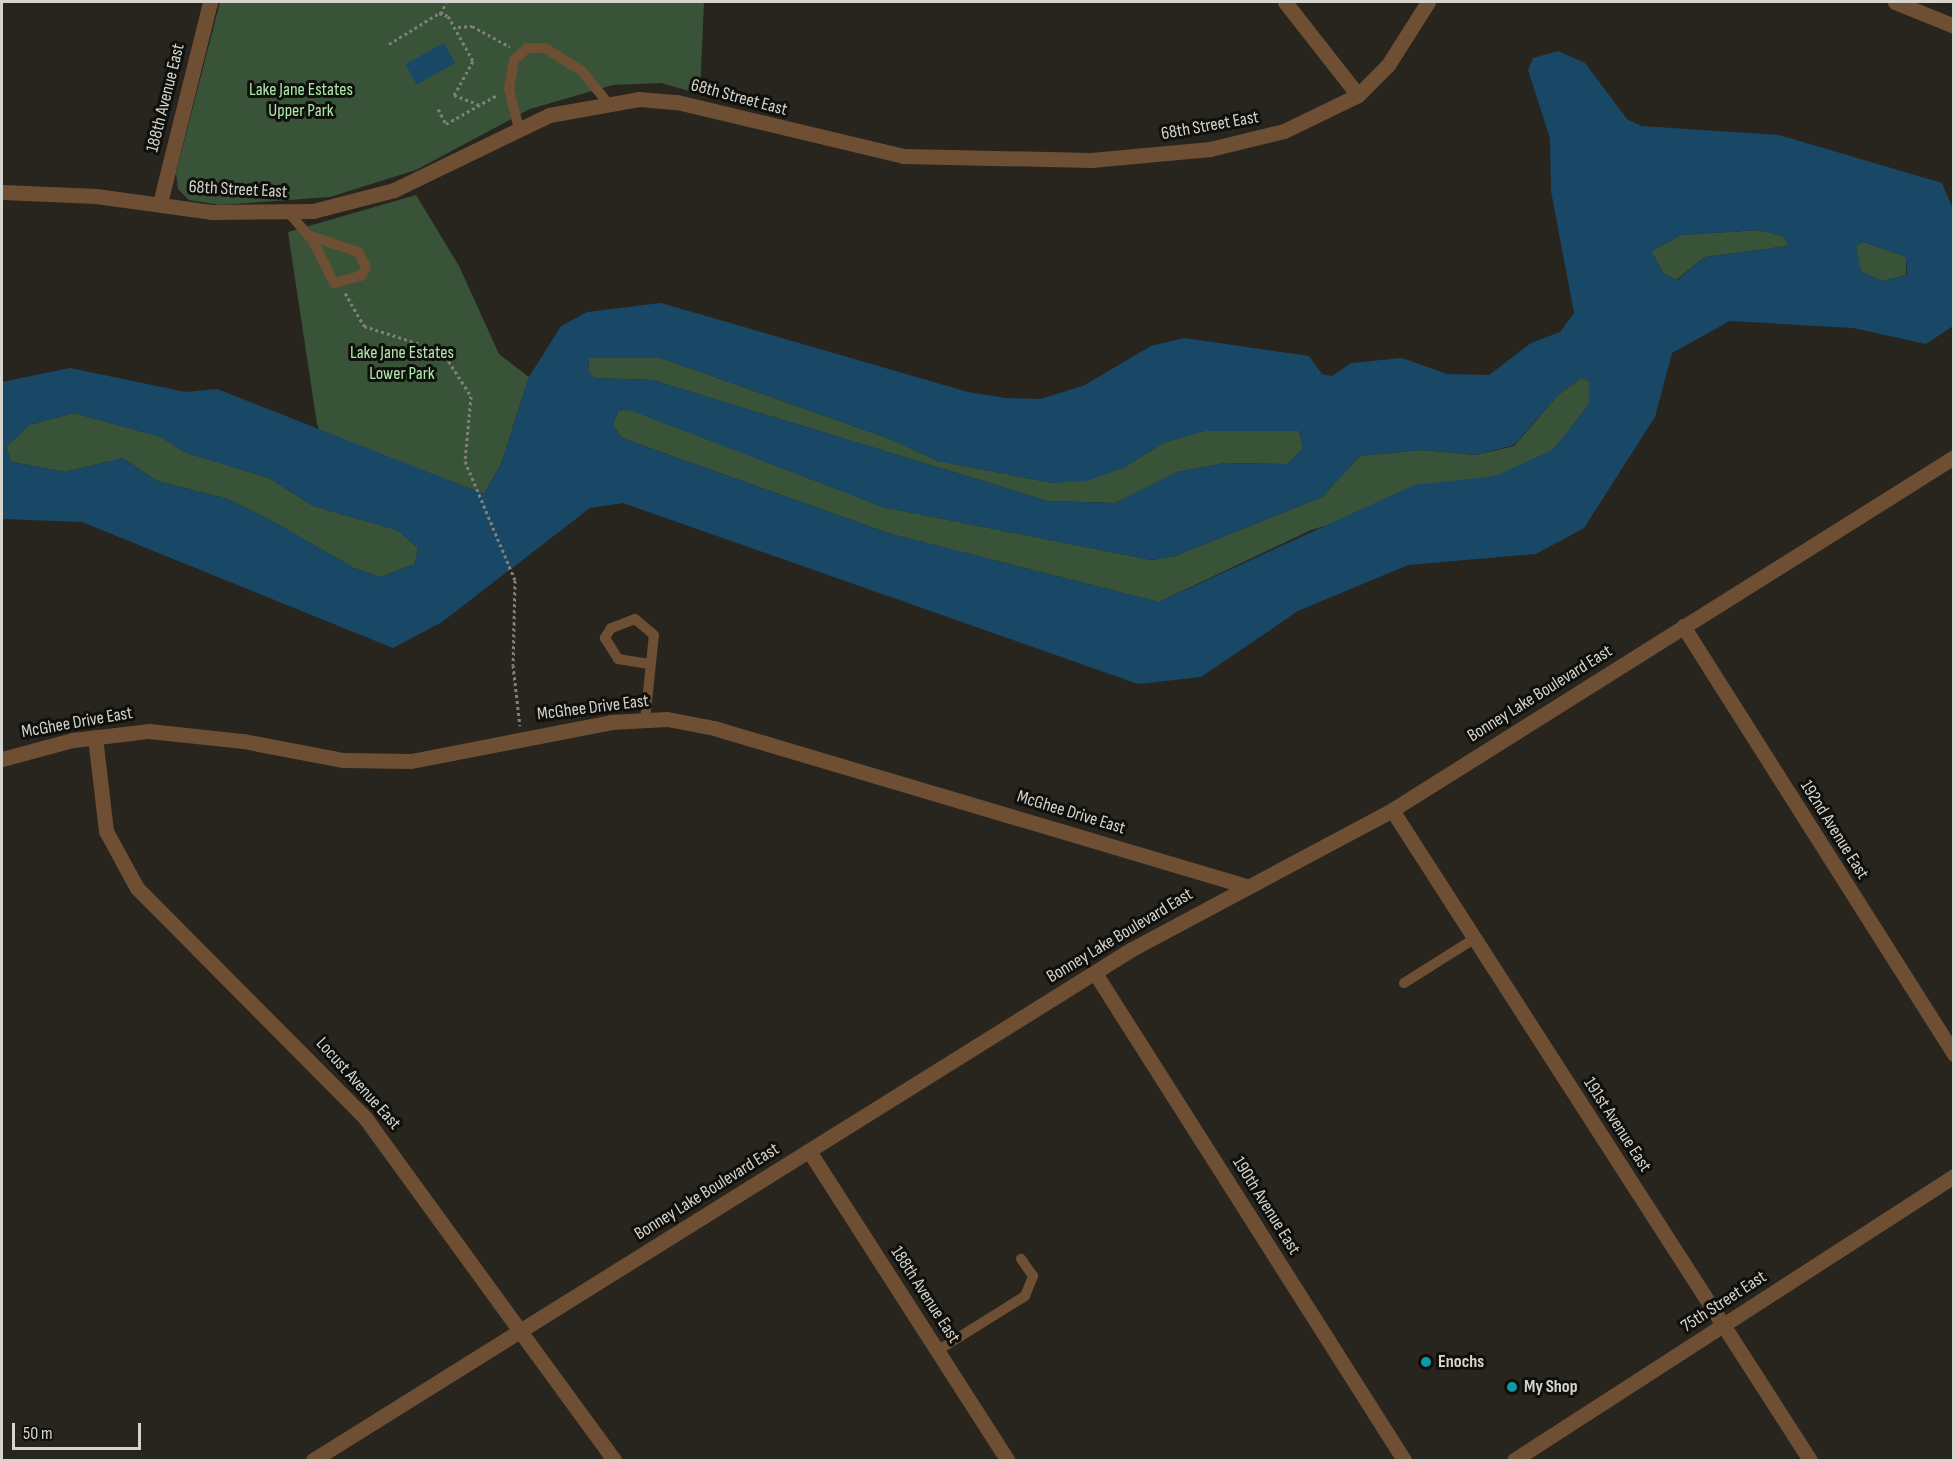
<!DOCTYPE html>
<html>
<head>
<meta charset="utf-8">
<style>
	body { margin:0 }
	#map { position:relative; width:1955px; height:1462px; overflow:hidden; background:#28251e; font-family:"Sofia Sans Condensed",sans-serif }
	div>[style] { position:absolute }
	.green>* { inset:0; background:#385338 }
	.water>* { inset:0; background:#184866; transform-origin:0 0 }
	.path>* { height:3px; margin-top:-1.5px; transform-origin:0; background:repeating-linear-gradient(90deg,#817f79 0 3px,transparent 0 6px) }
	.service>* { height:10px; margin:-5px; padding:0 5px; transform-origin:5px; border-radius:5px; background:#6f4f33 }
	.minor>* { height:15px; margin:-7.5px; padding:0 7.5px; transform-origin:7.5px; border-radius:7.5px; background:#6f4f33 }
	.tertiary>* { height:15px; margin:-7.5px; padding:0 7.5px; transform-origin:7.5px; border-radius:7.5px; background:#6f4f33 }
	.dots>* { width:16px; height:16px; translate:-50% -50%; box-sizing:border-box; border:3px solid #0f0f0b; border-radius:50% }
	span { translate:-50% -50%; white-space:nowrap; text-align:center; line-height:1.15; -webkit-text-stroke:6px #0f0f0b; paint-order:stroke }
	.park-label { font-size:18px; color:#aee9ac }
	.street-label { font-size:18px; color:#d5d4cf }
	.poi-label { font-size:18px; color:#d5d4cf; font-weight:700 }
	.left { translate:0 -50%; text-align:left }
	.frame { position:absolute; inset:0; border:3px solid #d5d4cf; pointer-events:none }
	.scale { position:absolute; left:12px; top:1423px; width:129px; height:27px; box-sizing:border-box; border:3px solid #d5d4cf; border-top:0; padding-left:8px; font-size:18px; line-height:21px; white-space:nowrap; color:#d5d4cf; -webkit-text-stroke:4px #0f0f0b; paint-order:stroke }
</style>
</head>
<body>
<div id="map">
	<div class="green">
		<div style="clip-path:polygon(220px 2px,704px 2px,700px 94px,661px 83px,613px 85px,530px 109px,416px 170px,330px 197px,220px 205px,189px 200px,178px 189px,176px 173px)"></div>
		<div style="clip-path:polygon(416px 195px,459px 266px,499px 354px,529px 377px,501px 464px,484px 494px,320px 432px,317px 424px,288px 232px)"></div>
		<div style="clip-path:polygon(1759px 230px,1785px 237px,1788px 246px,1705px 257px,1676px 280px,1663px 273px,1651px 251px,1681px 235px)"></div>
		<div style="clip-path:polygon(1863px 242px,1906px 257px,1906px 275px,1882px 281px,1860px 271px,1856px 246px)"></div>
		<div style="clip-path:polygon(589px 358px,661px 358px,890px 439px,938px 461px,1053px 483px,1123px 468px,1165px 442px,1204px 431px,1299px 431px,1303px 448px,1288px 464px,1225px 463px,1177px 472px,1115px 503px,1048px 501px,652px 380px,594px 378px,588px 371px)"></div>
		<div style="clip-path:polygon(1581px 378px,1589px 381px,1589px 404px,1554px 449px,1509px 472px,1311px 530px,1159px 602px,891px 534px,622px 438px,613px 425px,618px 411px,629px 409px,883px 507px,1151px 560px,1175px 556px,1322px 497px,1360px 456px,1422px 450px,1476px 455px,1514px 446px,1558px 395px)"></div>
		<div style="clip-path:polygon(74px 413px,161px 437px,184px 452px,269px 478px,313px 506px,397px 530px,418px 548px,415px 564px,380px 577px,354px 568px,272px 521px,228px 499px,157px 481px,123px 458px,65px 472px,12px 462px,6px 447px,29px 425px)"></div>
	</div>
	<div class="water">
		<div style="left:444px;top:43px;width:23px;height:44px;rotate:61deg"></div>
		<div style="clip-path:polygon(evenodd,1558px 51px,1585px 63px,1627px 119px,1641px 126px,1779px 135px,1942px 183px,1953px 209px,1953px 326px,1926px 344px,1853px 328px,1730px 321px,1672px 353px,1655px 417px,1584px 528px,1536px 554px,1408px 565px,1298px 611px,1201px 677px,1138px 684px,623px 503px,590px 508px,442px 622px,393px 648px,82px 522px,2px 519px,2px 382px,70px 368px,186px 392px,217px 389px,484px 494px,501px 464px,529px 377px,561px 326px,587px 312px,661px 303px,968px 392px,1005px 398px,1040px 399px,1083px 386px,1151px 346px,1184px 338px,1309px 356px,1322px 374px,1332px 376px,1351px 363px,1402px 358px,1447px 374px,1489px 375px,1531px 343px,1560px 332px,1574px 313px,1551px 191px,1550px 138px,1528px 70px,1533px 58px,1558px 51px,1759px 230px,1785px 237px,1788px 246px,1705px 257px,1677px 280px,1663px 273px,1651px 251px,1681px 235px,1759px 230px,1558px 51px,1863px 242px,1906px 257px,1907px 275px,1882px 281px,1861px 271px,1856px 246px,1863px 242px,1558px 51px,589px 358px,661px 358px,890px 439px,938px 461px,1053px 483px,1087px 481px,1123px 468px,1165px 442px,1204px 431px,1299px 431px,1303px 448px,1288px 464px,1225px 463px,1177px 472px,1115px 503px,1048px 501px,652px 380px,595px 378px,588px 371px,589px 358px,1558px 51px,1581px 378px,1589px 381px,1589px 404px,1554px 449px,1496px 476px,1414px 485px,1159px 602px,891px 534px,622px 438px,613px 425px,618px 411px,629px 410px,883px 507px,1151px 560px,1175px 556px,1322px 497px,1360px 456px,1422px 450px,1476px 455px,1514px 445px,1558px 395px,1581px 378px,1558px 51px,74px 413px,161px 437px,184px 452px,269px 478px,313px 506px,397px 530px,418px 548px,415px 564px,380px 577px,354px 568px,272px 521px,228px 499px,157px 481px,123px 458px,65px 472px,12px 462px,6px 447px,29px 425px,74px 413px)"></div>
	</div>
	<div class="path">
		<div style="left:441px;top:14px;width:13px;rotate:-67deg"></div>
		<div style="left:458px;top:27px;width:14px;rotate:-4deg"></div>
		<div style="left:472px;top:26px;width:43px;rotate:28.9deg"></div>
		<div style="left:389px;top:44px;width:59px;rotate:-31.8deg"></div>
		<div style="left:439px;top:13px;width:9px;rotate:18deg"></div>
		<div style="left:448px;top:16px;width:51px;rotate:60.9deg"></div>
		<div style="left:473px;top:61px;width:39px;rotate:119deg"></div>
		<div style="left:454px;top:95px;width:28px;rotate:21deg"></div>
		<div style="left:438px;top:109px;width:17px;rotate:62deg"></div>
		<div style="left:446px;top:124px;width:59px;rotate:-29.6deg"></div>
		<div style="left:345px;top:293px;width:38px;rotate:60deg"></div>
		<div style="left:364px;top:326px;width:82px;rotate:17.8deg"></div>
		<div style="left:442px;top:351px;width:54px;rotate:57.2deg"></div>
		<div style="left:471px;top:396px;width:65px;rotate:95.3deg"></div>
		<div style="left:465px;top:461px;width:129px;rotate:67.2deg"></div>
		<div style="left:515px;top:580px;width:85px;rotate:91.3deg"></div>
		<div style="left:513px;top:665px;width:61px;rotate:83.5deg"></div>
	</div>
	<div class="service">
		<div style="left:519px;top:129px;width:41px;rotate:-104deg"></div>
		<div style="left:509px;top:89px;width:29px;rotate:-80deg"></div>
		<div style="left:514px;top:60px;width:18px;rotate:-43deg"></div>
		<div style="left:527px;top:48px;width:18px"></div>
		<div style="left:545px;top:48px;width:44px;rotate:31.9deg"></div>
		<div style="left:582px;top:71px;width:38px;rotate:51deg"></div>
		<div style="left:289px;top:213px;width:35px;rotate:49deg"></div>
		<div style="left:312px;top:239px;width:49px;rotate:63.4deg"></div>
		<div style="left:334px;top:283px;width:28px;rotate:-15deg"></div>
		<div style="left:361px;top:276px;width:10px;rotate:-61deg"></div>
		<div style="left:366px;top:267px;width:17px;rotate:-118deg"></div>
		<div style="left:358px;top:252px;width:53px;rotate:-161.2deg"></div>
		<div style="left:645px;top:720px;width:85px;rotate:-84deg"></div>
		<div style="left:654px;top:635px;width:25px;rotate:-140deg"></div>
		<div style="left:635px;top:619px;width:26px;rotate:159deg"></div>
		<div style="left:611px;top:628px;width:12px;rotate:121deg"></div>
		<div style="left:605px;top:638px;width:25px;rotate:58deg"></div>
		<div style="left:618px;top:659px;width:30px;rotate:9deg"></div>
		<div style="left:1404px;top:983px;width:83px;rotate:-32.2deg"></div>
		<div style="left:937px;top:1351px;width:104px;rotate:-32deg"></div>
		<div style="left:1025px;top:1296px;width:22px;rotate:-68deg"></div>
		<div style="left:1033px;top:1276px;width:21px;rotate:-125deg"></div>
	</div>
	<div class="minor">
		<div style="left:1285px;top:2px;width:118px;rotate:51.9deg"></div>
		<div style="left:1895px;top:2px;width:64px;rotate:22.1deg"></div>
		<div style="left:2px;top:192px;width:94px;rotate:2.4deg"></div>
		<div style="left:96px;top:196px;width:116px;rotate:7.9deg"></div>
		<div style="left:211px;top:212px;width:102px;rotate:-0.6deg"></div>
		<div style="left:313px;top:211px;width:84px;rotate:-14.5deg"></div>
		<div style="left:394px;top:190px;width:172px;rotate:-25.8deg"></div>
		<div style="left:549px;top:115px;width:91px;rotate:-10.1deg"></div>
		<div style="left:639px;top:99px;width:38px;rotate:5deg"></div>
		<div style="left:677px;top:102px;width:232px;rotate:13.4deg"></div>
		<div style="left:903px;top:156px;width:188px;rotate:1.2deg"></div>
		<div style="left:1091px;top:160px;width:120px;rotate:-5.3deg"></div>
		<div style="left:1210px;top:149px;width:76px;rotate:-13.7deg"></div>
		<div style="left:1284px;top:131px;width:82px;rotate:-25.9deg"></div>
		<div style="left:1358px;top:95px;width:42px;rotate:-45deg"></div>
		<div style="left:1388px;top:65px;width:75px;rotate:-57.6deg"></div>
		<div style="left:160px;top:203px;width:207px;rotate:-76deg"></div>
		<div style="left:1683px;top:626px;width:507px;rotate:57.66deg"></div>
		<div style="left:95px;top:737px;width:95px;rotate:83.3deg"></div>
		<div style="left:106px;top:831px;width:65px;rotate:61.5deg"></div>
		<div style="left:137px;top:888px;width:325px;rotate:45.2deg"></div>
		<div style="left:366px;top:1119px;width:262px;rotate:54deg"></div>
		<div style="left:1392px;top:810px;width:773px;rotate:57.26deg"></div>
		<div style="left:1095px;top:973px;width:577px;rotate:57.6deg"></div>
		<div style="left:809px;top:1151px;width:367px;rotate:57.3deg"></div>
		<div style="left:1514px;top:1460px;width:524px;rotate:-32.84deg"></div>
	</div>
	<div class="tertiary">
		<div style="left:2px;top:759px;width:73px;rotate:-15deg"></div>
		<div style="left:73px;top:740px;width:77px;rotate:-6.8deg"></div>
		<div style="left:149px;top:731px;width:95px;rotate:6.1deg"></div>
		<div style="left:243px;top:741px;width:102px;rotate:10.8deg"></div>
		<div style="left:343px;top:760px;width:68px;rotate:0.8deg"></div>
		<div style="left:411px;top:761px;width:204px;rotate:-11deg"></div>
		<div style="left:611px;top:722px;width:56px;rotate:-3.1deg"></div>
		<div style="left:667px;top:719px;width:48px;rotate:10.8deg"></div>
		<div style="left:714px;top:728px;width:555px;rotate:16.54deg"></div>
		<div style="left:520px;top:1331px;width:160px;rotate:53.9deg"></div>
		<div style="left:313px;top:1460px;width:965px;rotate:-31.96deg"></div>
		<div style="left:1132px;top:949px;width:295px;rotate:-28.1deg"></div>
		<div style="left:1392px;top:810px;width:664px;rotate:-32.13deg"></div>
	</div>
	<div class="dots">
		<div style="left:1426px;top:1362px;background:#0f9aa8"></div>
		<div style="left:1512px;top:1387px;background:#0f9aa8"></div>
	</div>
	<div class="park-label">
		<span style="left:301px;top:101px">Lake Jane Estates<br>Upper Park</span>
		<span style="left:402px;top:364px">Lake Jane Estates<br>Lower Park</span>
	</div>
	<div class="street-label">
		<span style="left:166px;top:98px;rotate:-76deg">188th Avenue East</span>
		<span style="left:739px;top:98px;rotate:15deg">68th Street East</span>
		<span style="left:1210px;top:126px;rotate:-10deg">68th Street East</span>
		<span style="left:238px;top:190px;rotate:3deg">68th Street East</span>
		<span style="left:1540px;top:694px;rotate:-32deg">Bonney Lake Boulevard East</span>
		<span style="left:593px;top:708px;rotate:-7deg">McGhee Drive East</span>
		<span style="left:77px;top:723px;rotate:-10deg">McGhee Drive East</span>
		<span style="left:1071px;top:813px;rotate:17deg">McGhee Drive East</span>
		<span style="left:1834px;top:830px;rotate:58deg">192nd Avenue East</span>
		<span style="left:1120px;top:936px;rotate:-31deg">Bonney Lake Boulevard East</span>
		<span style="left:358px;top:1084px;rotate:48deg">Locust Avenue East</span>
		<span style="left:1617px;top:1125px;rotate:57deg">191st Avenue East</span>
		<span style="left:707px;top:1192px;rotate:-32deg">Bonney Lake Boulevard East</span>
		<span style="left:1266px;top:1206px;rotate:58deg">190th Avenue East</span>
		<span style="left:925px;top:1295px;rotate:57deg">188th Avenue East</span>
		<span style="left:1724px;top:1302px;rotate:-33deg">75th Street East</span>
	</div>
	<div class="poi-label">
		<span class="left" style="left:1438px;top:1362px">Enochs</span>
		<span class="left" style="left:1524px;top:1387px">My Shop</span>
	</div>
	<div class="frame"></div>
	<div class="scale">50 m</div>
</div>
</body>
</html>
